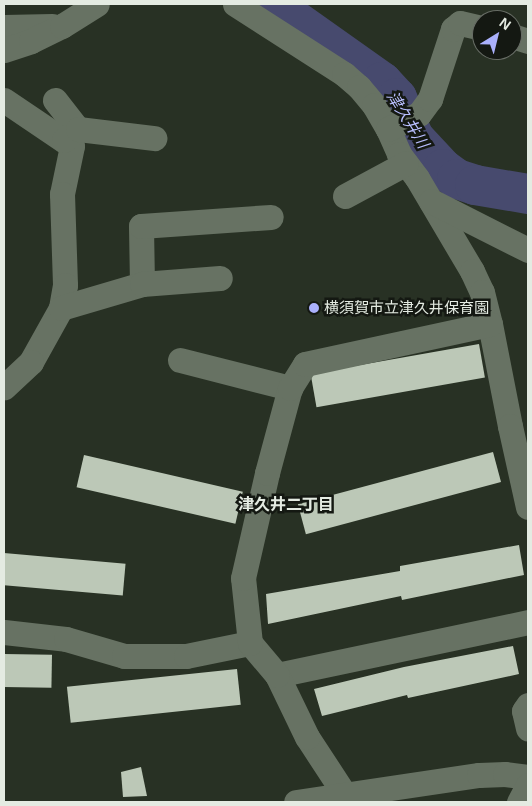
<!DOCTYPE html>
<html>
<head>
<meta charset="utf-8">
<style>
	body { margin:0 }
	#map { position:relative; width:532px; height:806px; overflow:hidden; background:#283124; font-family:Helvetica,"Noto Sans JP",sans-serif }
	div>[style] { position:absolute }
	.river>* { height:40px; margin:-20px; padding:0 20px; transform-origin:20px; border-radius:20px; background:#474a6e }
	.building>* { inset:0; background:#bcc8b7; transform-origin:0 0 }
	.minor>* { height:25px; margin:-12.5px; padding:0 12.5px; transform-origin:12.5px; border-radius:12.5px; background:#677263 }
	.dots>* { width:14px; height:14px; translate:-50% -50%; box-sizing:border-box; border:2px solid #141812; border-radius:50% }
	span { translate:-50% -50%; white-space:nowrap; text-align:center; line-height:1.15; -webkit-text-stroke:5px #141812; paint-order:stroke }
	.poi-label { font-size:15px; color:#e4ebe2 }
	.left { translate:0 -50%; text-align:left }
	.water-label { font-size:16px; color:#b7bdfc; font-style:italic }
	.neighbourhood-label { font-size:16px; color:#e4ebe2; font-weight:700 }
	.frame { position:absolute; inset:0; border:5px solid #e4ebe2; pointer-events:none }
	.north { position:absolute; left:472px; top:10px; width:50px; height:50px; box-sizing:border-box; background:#141812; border:1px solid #676c65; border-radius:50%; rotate:36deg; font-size:14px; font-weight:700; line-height:20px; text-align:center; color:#e4ebe2 }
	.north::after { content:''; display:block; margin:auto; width:18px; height:22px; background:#aab0fc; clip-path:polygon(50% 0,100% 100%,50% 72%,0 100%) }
</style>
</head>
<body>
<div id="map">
	<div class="river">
		<div style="left:272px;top:4px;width:135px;rotate:35.3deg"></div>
		<div style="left:382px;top:82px;width:22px;rotate:47deg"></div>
		<div style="left:397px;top:98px;width:43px;rotate:67deg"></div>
		<div style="left:414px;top:138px;width:42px;rotate:46.9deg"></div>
		<div style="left:443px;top:169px;width:17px;rotate:36deg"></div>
		<div style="left:457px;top:179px;width:19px;rotate:18deg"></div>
		<div style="left:475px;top:185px;width:54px;rotate:9.6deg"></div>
	</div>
	<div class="building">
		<div style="left:479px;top:344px;width:34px;height:171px;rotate:80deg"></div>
		<div style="left:493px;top:452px;width:31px;height:202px;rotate:75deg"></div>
		<div style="left:84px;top:455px;width:163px;height:33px;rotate:13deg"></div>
		<div style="clip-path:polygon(519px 545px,524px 575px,402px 600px,401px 596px,268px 624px,266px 594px,400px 571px,400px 566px)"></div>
		<div style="left:4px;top:553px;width:122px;height:32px;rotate:5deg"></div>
		<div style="clip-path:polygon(513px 646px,519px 674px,408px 698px,407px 695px,322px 716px,314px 689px,404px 667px)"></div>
		<div style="left:4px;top:654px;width:48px;height:33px;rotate:1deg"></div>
		<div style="left:237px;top:669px;width:36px;height:171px;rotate:84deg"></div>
		<div style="clip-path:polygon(141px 767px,147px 796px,123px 797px,121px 772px)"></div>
	</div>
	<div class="minor">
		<div style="left:235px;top:4px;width:130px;rotate:32.7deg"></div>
		<div style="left:344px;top:74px;width:20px;rotate:41deg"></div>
		<div style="left:359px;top:87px;width:23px;rotate:50deg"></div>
		<div style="left:374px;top:105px;width:28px;rotate:60deg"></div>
		<div style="left:388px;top:129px;width:27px;rotate:66deg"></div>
		<div style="left:399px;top:154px;width:30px;rotate:53deg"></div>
		<div style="left:417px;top:178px;width:108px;rotate:59.4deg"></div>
		<div style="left:472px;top:271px;width:23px;rotate:65deg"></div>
		<div style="left:482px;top:292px;width:33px;rotate:76deg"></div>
		<div style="left:490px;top:324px;width:104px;rotate:78.9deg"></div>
		<div style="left:510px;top:426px;width:83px;rotate:77.5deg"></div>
		<div style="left:4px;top:27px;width:48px;rotate:-1.2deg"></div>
		<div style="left:512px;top:36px;width:17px;rotate:17deg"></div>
		<div style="left:4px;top:50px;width:28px;rotate:-18deg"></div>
		<div style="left:31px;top:41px;width:34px;rotate:-26deg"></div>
		<div style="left:62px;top:26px;width:41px;rotate:-32.2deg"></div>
		<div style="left:4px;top:100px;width:82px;rotate:34.1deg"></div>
		<div style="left:72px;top:146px;width:49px;rotate:101.8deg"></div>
		<div style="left:62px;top:194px;width:91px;rotate:88.1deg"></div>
		<div style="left:65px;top:285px;width:23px;rotate:100deg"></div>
		<div style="left:61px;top:308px;width:62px;rotate:119.1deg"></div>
		<div style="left:31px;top:362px;width:37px;rotate:137deg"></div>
		<div style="left:55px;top:100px;width:37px;rotate:52deg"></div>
		<div style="left:388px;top:129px;width:34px;rotate:-26deg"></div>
		<div style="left:419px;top:114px;width:19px;rotate:-54deg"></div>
		<div style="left:430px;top:99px;width:74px;rotate:-71.8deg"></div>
		<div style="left:453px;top:29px;width:9px;rotate:-41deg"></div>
		<div style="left:460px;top:23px;width:23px;rotate:13deg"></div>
		<div style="left:64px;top:140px;width:18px;rotate:-38deg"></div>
		<div style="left:78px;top:129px;width:77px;rotate:6.8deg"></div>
		<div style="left:345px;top:196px;width:69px;rotate:-28.4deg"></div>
		<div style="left:431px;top:201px;width:109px;rotate:26.8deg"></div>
		<div style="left:142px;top:284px;width:58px;rotate:-91deg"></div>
		<div style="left:141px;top:226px;width:130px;rotate:-4deg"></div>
		<div style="left:61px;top:308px;width:84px;rotate:-16.5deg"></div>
		<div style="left:142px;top:284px;width:78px;rotate:-4.4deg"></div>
		<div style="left:180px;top:360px;width:114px;rotate:14.3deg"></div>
		<div style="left:4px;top:632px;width:62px;rotate:6.4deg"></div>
		<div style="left:66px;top:639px;width:60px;rotate:16.3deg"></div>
		<div style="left:124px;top:656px;width:62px"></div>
		<div style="left:186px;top:656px;width:65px;rotate:-11.5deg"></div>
		<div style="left:277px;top:675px;width:257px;rotate:-11.9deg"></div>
		<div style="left:528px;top:705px;width:7px;rotate:124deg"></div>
		<div style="left:524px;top:711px;width:18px;rotate:77deg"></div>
		<div style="left:345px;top:795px;width:69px;rotate:-123.2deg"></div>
		<div style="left:307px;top:737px;width:69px;rotate:-115.8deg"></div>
		<div style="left:277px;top:675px;width:42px;rotate:-130.2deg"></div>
		<div style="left:250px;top:643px;width:65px;rotate:-96.1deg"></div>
		<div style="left:243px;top:578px;width:108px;rotate:-77.1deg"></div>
		<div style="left:267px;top:473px;width:88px;rotate:-74.9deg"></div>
		<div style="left:290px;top:388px;width:28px;rotate:-58deg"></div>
		<div style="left:305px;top:364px;width:189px;rotate:-12.2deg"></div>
		<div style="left:296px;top:802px;width:185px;rotate:-8.4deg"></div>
		<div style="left:479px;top:775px;width:26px;rotate:-2deg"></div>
		<div style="left:505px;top:774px;width:23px;rotate:7deg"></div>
		<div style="left:519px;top:802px;width:19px;rotate:-62deg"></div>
	</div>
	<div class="dots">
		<div style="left:314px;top:308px;background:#aab0fc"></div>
	</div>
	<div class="poi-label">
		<span class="left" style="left:324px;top:308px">横須賀市立津久井保育園</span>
	</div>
	<div class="water-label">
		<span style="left:407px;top:120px;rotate:58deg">津久井川</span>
	</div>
	<div class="neighbourhood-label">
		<span style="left:286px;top:505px">津久井二丁目</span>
	</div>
	<div class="frame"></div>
	<div class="north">N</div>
</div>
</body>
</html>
